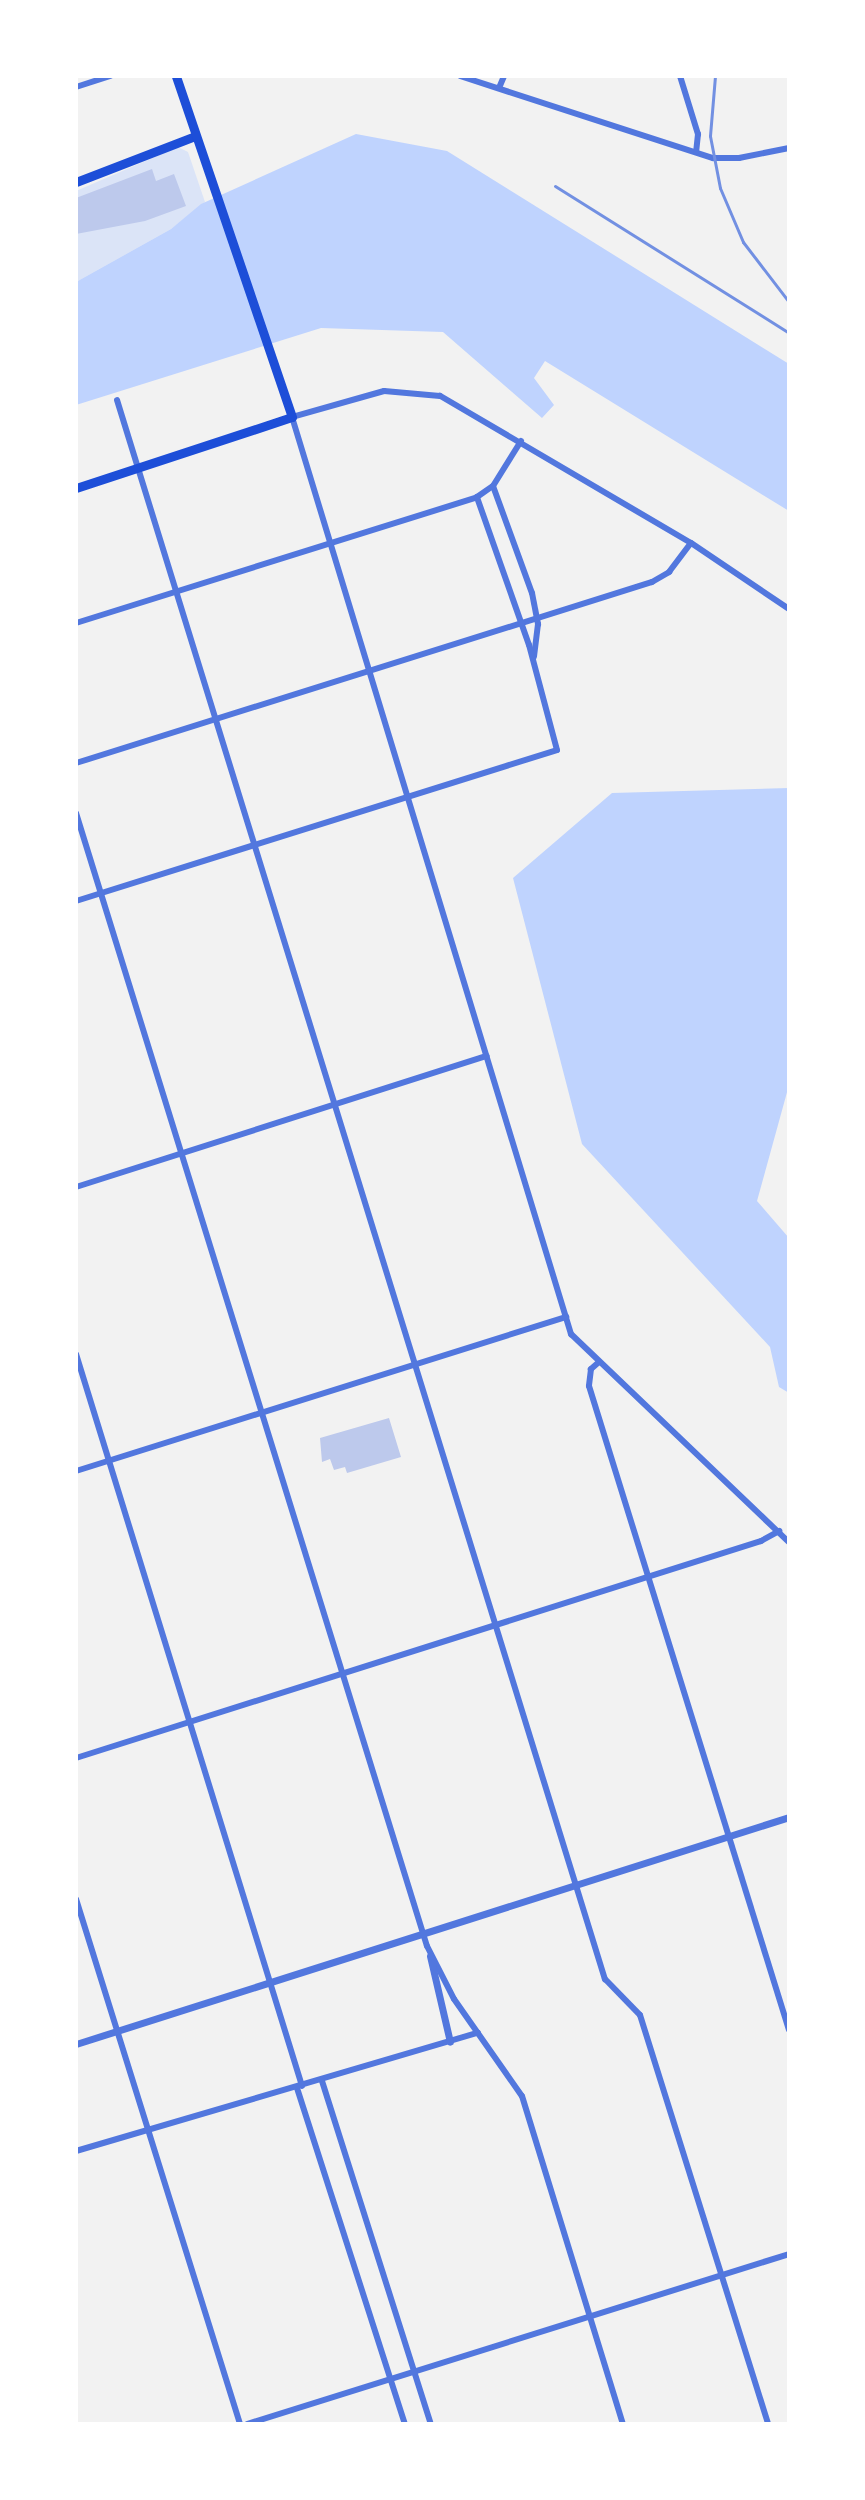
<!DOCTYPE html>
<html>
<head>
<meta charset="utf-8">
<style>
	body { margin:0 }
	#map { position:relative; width:865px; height:2500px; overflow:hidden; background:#f2f2f2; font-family:Bitter,serif }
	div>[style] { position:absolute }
	.green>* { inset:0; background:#dbe4f7 }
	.water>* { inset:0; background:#bfd3fe }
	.building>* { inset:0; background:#bdc9ec }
	.minor>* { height:6px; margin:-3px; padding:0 3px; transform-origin:3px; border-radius:3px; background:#5277de }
	.tertiary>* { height:7px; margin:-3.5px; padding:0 3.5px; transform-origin:3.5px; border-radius:3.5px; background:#5277de }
	.primary>* { height:9px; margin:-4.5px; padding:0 4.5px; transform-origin:4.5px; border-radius:4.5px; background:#1d4ed8 }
	.rail>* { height:3px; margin:-1.5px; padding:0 1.5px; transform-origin:1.5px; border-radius:1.5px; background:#7290e2 }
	span { translate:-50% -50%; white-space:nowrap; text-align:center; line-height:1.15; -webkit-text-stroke:6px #fff; paint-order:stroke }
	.frame { position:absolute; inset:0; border:78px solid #fff; pointer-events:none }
</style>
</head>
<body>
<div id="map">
	<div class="green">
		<div style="clip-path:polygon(178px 147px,188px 152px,205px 202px,171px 229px,76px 282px,76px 191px)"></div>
	</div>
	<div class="water">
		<div style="clip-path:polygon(356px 134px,447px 151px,789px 364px,789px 511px,545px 361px,534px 378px,554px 405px,542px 418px,443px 332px,321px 328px,76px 405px,76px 282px,171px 229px,201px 204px)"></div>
		<div style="clip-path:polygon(789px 788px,789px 1085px,757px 1201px,789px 1238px,789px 1393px,779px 1387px,770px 1347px,582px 1144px,513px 878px,612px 793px)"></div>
	</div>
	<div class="building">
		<div style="clip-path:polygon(152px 169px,156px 181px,174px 174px,186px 206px,145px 221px,76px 234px,76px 198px)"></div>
		<div style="clip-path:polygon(389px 1418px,401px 1457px,347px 1473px,345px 1467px,334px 1470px,330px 1459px,322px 1462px,320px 1438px)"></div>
	</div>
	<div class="minor">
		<div style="left:460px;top:76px;width:266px;rotate:18deg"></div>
		<div style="left:713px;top:158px;width:26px"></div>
		<div style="left:739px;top:158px;width:51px;rotate:-11.3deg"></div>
		<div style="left:680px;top:76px;width:61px;rotate:72.8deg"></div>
		<div style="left:698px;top:134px;width:18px;rotate:96deg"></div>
		<div style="left:76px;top:87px;width:36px;rotate:-18deg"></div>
		<div style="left:499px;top:88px;width:13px;rotate:-67deg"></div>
		<div style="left:117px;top:400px;width:1653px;rotate:72.83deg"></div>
		<div style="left:605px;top:1979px;width:50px;rotate:45.8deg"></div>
		<div style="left:640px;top:2015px;width:429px;rotate:72.6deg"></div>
		<div style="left:493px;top:486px;width:114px;rotate:70deg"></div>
		<div style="left:532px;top:593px;width:32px;rotate:79deg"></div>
		<div style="left:538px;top:624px;width:33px;rotate:97deg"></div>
		<div style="left:789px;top:609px;width:118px;rotate:-146deg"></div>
		<div style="left:691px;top:543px;width:291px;rotate:-149.6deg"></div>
		<div style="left:440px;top:396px;width:56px;rotate:-174.9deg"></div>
		<div style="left:384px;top:391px;width:96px;rotate:164.2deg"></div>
		<div style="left:292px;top:417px;width:959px;rotate:73.08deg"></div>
		<div style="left:571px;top:1334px;width:301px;rotate:43.7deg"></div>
		<div style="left:76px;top:623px;width:420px;rotate:-17.4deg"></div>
		<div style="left:477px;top:497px;width:19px;rotate:-35deg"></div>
		<div style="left:493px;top:486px;width:53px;rotate:-58.1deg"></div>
		<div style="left:76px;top:763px;width:604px;rotate:-17.44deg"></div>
		<div style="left:652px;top:582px;width:20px;rotate:-30deg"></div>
		<div style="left:669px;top:572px;width:36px;rotate:-53deg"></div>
		<div style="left:76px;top:813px;width:1186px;rotate:72.79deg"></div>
		<div style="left:427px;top:1946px;width:59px;rotate:63deg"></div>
		<div style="left:454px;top:1999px;width:118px;rotate:55deg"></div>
		<div style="left:522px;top:2096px;width:343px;rotate:72.9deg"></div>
		<div style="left:76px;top:901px;width:504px;rotate:-17.43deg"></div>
		<div style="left:557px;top:750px;width:109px;rotate:-104.9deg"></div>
		<div style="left:529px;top:645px;width:157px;rotate:-109.4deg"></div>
		<div style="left:76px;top:1187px;width:431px;rotate:-17.7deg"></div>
		<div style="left:76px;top:1354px;width:766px;rotate:72.84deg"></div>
		<div style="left:599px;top:1362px;width:11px;rotate:139deg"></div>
		<div style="left:591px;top:1369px;width:17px;rotate:97deg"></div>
		<div style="left:589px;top:1386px;width:674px;rotate:72.75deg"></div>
		<div style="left:76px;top:1471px;width:514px;rotate:-17.45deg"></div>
		<div style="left:76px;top:1758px;width:719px;rotate:-17.58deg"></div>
		<div style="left:761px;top:1541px;width:21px;rotate:-29deg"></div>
		<div style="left:76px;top:1899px;width:550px;rotate:72.65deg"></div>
		<div style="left:322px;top:2081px;width:360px;rotate:72.4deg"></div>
		<div style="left:297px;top:2088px;width:353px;rotate:72.2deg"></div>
		<div style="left:76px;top:2151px;width:419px;rotate:-16.4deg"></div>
		<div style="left:247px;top:2424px;width:568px;rotate:-17.41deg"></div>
	</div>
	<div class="tertiary">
		<div style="left:430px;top:1956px;width:88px;rotate:76.9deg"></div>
		<div style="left:76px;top:2044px;width:748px;rotate:-17.66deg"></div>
	</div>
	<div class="primary">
		<div style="left:76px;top:182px;width:128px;rotate:-21.1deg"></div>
		<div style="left:76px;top:488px;width:227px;rotate:-18.2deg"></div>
		<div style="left:292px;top:417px;width:360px;rotate:-108.8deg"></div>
	</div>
	<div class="rail">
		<div style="left:715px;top:76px;width:60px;rotate:94.8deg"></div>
		<div style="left:710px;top:136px;width:53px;rotate:79.1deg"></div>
		<div style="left:720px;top:188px;width:59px;rotate:66.9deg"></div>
		<div style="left:743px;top:242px;width:76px;rotate:52.5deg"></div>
		<div style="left:555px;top:186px;width:276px;rotate:32.1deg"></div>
	</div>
	<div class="frame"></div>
</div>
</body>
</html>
